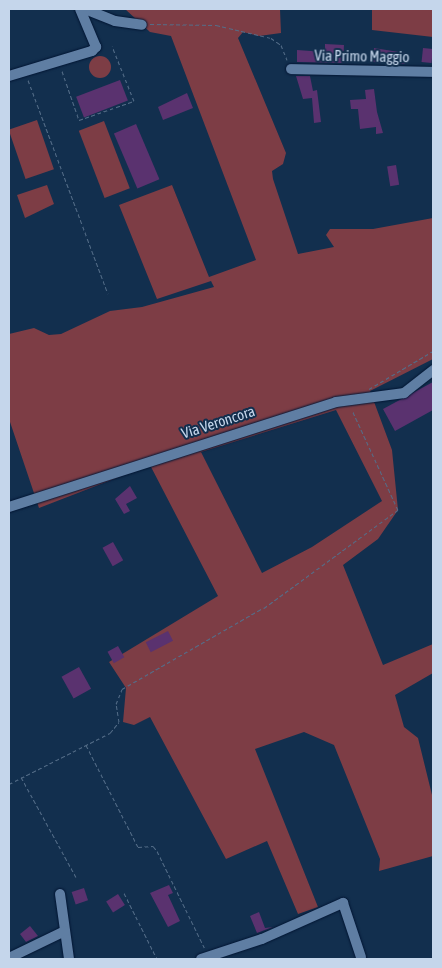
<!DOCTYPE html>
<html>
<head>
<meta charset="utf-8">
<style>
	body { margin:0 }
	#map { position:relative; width:442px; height:968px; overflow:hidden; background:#122f4e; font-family:"Asap Condensed",sans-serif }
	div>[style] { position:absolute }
	.green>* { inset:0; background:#7d3d45; transform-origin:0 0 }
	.round { border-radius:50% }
	.building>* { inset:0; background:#5a326f; transform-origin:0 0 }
	.path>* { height:1px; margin-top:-0.5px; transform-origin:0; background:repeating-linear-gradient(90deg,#546d88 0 4px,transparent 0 6.5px) }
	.roads { filter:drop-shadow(0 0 1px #001533) drop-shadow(0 0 1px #001533) }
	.minor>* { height:10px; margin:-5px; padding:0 5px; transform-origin:5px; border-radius:5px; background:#5f7ea3 }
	span { translate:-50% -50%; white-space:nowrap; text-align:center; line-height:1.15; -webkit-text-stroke:4px #122f4e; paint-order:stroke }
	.street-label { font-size:15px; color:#c5d6eb }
	.frame { position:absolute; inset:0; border:10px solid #c5d6eb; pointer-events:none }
</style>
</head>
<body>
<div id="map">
	<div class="green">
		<div style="clip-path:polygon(evenodd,125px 9px,280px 9px,281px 33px,259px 36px,243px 32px,238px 38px,286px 153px,283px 164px,272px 171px,273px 179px,298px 254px,334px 247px,326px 235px,330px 229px,373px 229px,433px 218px,433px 359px,370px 391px,392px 450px,398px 510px,378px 539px,343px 565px,383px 665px,433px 644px,433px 673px,395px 695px,404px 727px,418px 738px,433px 799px,433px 856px,379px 871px,380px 859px,334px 745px,304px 732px,255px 749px,318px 907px,298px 914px,267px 841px,226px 859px,150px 717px,134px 725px,123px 722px,126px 688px,109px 662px,218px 596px,150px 465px,39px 508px,9px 419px,9px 334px,34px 328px,49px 335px,61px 334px,110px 311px,142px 307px,214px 287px,211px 281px,157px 299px,119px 205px,172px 185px,209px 277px,256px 260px,171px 36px,150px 32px,125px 9px,336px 410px,382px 501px,312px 547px,262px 573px,201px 452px,336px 410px)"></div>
		<div style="clip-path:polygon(372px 9px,433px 9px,433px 37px,372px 30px)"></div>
		<div class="round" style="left:89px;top:56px;width:22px;height:22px"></div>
		<div style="left:37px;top:120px;width:52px;height:30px;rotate:71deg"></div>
		<div style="left:104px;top:121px;width:72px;height:27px;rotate:69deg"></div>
		<div style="clip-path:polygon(47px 185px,54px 204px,25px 218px,17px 195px)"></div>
	</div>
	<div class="building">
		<div style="clip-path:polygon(325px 44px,344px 45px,343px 63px,297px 62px,297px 50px,325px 52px)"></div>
		<div style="clip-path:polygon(374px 48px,405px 53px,405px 64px,373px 62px)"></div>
		<div style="left:423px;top:48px;width:10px;height:14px;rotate:6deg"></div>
		<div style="clip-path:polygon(296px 76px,310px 76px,313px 91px,317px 90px,321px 122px,314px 123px,312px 98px,303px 99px)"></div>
		<div style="left:120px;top:80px;width:22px;height:47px;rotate:69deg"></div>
		<div style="clip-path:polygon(374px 89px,377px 112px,383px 133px,376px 134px,376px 127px,360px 129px,358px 109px,351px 109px,350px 100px,366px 99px,365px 90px)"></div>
		<div style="clip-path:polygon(187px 93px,193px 108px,163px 120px,158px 107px)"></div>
		<div style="left:136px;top:124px;width:60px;height:24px;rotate:67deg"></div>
		<div style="left:396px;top:165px;width:20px;height:9px;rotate:81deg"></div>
		<div style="clip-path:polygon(433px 382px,433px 410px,395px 431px,383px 409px)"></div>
		<div style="clip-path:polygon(130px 486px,137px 498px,126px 504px,130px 511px,124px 514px,115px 499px)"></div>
		<div style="left:113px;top:542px;width:21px;height:12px;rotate:61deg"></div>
		<div style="left:168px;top:631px;width:11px;height:25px;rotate:63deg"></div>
		<div style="left:118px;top:646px;width:13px;height:12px;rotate:61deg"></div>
		<div style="left:79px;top:667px;width:25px;height:20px;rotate:61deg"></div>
		<div style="clip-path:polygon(169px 885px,173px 893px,168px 895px,180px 921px,168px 927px,150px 893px)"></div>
		<div style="left:84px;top:888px;width:13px;height:13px;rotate:72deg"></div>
		<div style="left:118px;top:894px;width:13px;height:14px;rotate:58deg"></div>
		<div style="clip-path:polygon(259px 912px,265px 928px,273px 927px,257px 933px,250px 916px)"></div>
		<div style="clip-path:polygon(30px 926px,38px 936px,26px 942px,20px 934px)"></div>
	</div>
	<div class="path">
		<div style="left:150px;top:24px;width:66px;rotate:0.9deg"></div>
		<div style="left:216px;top:25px;width:57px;rotate:13.3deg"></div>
		<div style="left:271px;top:38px;width:12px;rotate:35deg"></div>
		<div style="left:281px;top:45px;width:16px;rotate:68deg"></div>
		<div style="left:62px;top:71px;width:52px;rotate:70.9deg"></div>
		<div style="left:79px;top:120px;width:58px;rotate:-19.1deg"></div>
		<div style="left:134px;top:101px;width:59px;rotate:-111.8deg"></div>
		<div style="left:28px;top:80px;width:228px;rotate:69.5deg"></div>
		<div style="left:369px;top:389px;width:74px;rotate:-30.7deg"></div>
		<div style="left:264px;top:608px;width:166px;rotate:-36.2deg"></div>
		<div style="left:398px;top:510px;width:110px;rotate:-114.7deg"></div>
		<div style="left:86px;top:745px;width:114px;rotate:63deg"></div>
		<div style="left:138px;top:847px;width:15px;rotate:-4deg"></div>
		<div style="left:153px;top:846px;width:6px;rotate:51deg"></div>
		<div style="left:157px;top:851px;width:109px;rotate:63.9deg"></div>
		<div style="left:21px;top:777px;width:114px;rotate:61.2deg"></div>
		<div style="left:9px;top:784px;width:113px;rotate:-26.8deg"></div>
		<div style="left:110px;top:733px;width:14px;rotate:-51deg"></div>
		<div style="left:119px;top:722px;width:18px;rotate:-99deg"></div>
		<div style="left:116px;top:704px;width:16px;rotate:-68deg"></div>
		<div style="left:122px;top:689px;width:163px;rotate:-29.9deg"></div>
		<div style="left:124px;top:893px;width:74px;rotate:63.4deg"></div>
	</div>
	<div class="roads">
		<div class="minor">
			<div style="left:85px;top:9px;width:32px;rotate:22deg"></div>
			<div style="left:115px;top:21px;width:27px;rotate:8deg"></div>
			<div style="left:291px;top:69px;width:142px;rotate:1.2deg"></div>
			<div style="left:9px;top:76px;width:87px;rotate:-16.8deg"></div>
			<div style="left:92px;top:51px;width:6px;rotate:-45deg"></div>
			<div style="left:96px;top:47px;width:41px;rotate:-112.8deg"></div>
			<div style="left:9px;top:507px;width:343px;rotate:-17.8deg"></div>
			<div style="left:336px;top:402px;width:69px;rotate:-7.5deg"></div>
			<div style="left:404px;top:393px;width:37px;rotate:-38deg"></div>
			<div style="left:60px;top:894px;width:66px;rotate:82.1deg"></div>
			<div style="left:9px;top:958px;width:62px;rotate:-25.7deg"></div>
			<div style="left:201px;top:959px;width:64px;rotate:-18.2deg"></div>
			<div style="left:262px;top:939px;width:89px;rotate:-24deg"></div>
			<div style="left:343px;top:903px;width:57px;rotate:71.6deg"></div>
		</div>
	</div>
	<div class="street-label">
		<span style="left:362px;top:56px;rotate:1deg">Via Primo Maggio</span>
		<span style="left:218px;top:422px;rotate:-18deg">Via Veroncora</span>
	</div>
	<div class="frame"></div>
</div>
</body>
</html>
